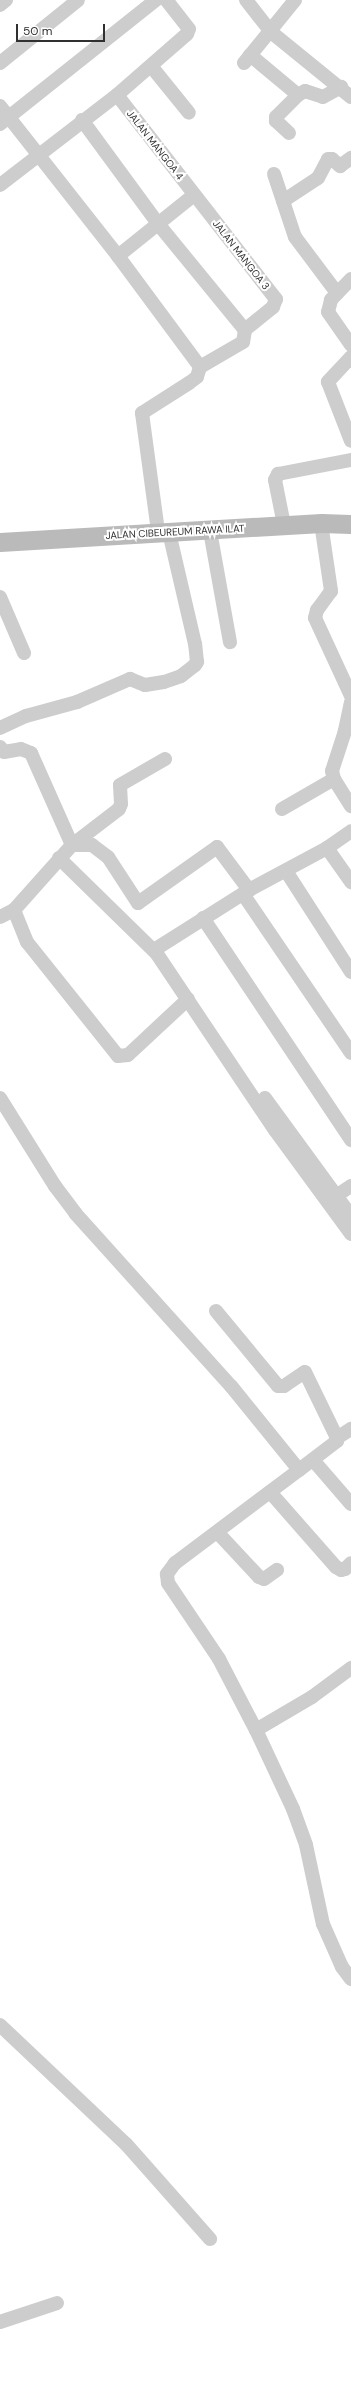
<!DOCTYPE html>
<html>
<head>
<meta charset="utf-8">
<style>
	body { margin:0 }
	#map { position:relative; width:351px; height:2408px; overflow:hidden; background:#fff; font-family:"DM Sans",sans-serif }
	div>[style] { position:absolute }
	.street>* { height:14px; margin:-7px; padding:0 7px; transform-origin:7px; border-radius:7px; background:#cdcdcd }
	.secondary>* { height:19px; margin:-9.5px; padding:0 9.5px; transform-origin:9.5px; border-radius:9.5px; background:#bababa }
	span { translate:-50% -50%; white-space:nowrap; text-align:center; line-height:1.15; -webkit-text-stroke:4px #fff; paint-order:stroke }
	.street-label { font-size:10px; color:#303030 }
	.scale { position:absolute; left:16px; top:24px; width:89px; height:18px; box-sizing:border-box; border:2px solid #303030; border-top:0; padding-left:5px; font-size:12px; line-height:14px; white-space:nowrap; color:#303030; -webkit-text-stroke:3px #fff; paint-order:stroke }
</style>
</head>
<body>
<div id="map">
	<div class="street">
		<div style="left:246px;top:0;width:41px;rotate:52deg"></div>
		<div style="left:271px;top:32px;width:103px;rotate:39.1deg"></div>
		<div style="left:0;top:5px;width:8px;rotate:-40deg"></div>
		<div style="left:250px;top:55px;width:62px;rotate:39.8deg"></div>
		<div style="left:298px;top:95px;width:8px;rotate:-30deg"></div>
		<div style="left:305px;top:91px;width:19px;rotate:18deg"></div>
		<div style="left:323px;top:97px;width:21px;rotate:-29deg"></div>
		<div style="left:0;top:63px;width:100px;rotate:-38.9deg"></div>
		<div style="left:244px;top:63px;width:81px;rotate:-51deg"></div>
		<div style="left:151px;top:66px;width:60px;rotate:51deg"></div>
		<div style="left:117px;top:95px;width:259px;rotate:52.1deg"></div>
		<div style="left:276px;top:299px;width:9px;rotate:111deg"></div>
		<div style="left:273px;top:307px;width:36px;rotate:141deg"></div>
		<div style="left:0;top:106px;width:191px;rotate:51.8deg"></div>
		<div style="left:118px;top:256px;width:138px;rotate:53.5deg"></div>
		<div style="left:200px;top:367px;width:10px;rotate:107deg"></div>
		<div style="left:197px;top:377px;width:10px;rotate:143deg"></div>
		<div style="left:189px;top:383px;width:56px;rotate:147.4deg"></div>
		<div style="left:142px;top:413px;width:120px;rotate:82.3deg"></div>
		<div style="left:82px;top:120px;width:130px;rotate:53.7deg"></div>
		<div style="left:159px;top:225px;width:136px;rotate:50.7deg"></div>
		<div style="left:245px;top:330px;width:12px;rotate:99deg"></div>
		<div style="left:243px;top:342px;width:50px;rotate:149.8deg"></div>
		<div style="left:0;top:124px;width:199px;rotate:-38.5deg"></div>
		<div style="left:289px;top:133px;width:18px;rotate:-137deg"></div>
		<div style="left:276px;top:121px;width:4px;rotate:-90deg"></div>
		<div style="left:276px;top:117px;width:31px;rotate:-45deg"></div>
		<div style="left:274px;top:174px;width:66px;rotate:71.6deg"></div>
		<div style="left:295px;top:237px;width:70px;rotate:53.1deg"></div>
		<div style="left:0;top:185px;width:148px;rotate:-37.6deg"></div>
		<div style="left:117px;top:95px;width:93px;rotate:-41.1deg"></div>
		<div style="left:187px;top:34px;width:5px;rotate:-68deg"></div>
		<div style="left:189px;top:29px;width:37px;rotate:-128deg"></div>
		<div style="left:283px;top:201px;width:42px;rotate:-33.3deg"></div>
		<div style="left:318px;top:178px;width:21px;rotate:-62deg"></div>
		<div style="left:328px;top:159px;width:4px"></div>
		<div style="left:332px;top:159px;width:11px;rotate:41deg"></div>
		<div style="left:340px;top:166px;width:14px;rotate:-36deg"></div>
		<div style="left:118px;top:256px;width:97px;rotate:-38.8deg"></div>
		<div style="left:351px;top:279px;width:29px;rotate:134deg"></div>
		<div style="left:331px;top:300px;width:12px;rotate:104deg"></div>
		<div style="left:328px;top:312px;width:40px;rotate:55.1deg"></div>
		<div style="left:351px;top:357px;width:34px;rotate:133deg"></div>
		<div style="left:328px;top:382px;width:63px;rotate:68.7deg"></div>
		<div style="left:321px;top:523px;width:69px;rotate:81.6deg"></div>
		<div style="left:331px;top:591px;width:24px;rotate:126deg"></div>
		<div style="left:317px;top:610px;width:8px;rotate:104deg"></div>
		<div style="left:315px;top:618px;width:86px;rotate:65.2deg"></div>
		<div style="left:284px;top:525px;width:46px;rotate:-101.3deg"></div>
		<div style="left:275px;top:480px;width:7px;rotate:-63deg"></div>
		<div style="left:278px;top:474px;width:74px;rotate:-10.9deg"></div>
		<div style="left:210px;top:531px;width:113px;rotate:79.8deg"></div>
		<div style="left:0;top:597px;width:61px;rotate:66.8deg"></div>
		<div style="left:351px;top:702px;width:30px;rotate:102deg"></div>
		<div style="left:345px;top:731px;width:42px;rotate:108deg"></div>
		<div style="left:332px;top:771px;width:8px;rotate:76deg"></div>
		<div style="left:334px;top:779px;width:32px;rotate:58deg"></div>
		<div style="left:0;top:728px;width:29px;rotate:-25deg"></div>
		<div style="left:26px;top:716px;width:53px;rotate:-15.4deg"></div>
		<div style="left:77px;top:702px;width:58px;rotate:-23.5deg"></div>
		<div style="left:130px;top:679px;width:16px;rotate:22deg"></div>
		<div style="left:145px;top:685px;width:19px;rotate:-9deg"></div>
		<div style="left:164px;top:682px;width:18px;rotate:-19deg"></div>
		<div style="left:181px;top:676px;width:18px;rotate:-38deg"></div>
		<div style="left:195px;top:665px;width:4px;rotate:-56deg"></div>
		<div style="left:197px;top:662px;width:18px;rotate:-96deg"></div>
		<div style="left:195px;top:644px;width:115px;rotate:-103.1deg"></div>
		<div style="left:0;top:747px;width:6px;rotate:51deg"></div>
		<div style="left:4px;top:752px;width:17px;rotate:-10deg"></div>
		<div style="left:21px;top:749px;width:11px;rotate:22deg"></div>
		<div style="left:31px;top:753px;width:101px;rotate:66deg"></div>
		<div style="left:72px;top:845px;width:20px"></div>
		<div style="left:92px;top:845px;width:20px;rotate:37deg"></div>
		<div style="left:108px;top:857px;width:55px;rotate:56.9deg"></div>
		<div style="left:138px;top:903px;width:97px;rotate:-35.3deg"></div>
		<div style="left:217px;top:847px;width:54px;rotate:53.3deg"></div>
		<div style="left:282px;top:809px;width:60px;rotate:-30deg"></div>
		<div style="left:327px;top:848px;width:42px;rotate:54.8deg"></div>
		<div style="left:59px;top:858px;width:137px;rotate:44.4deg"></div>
		<div style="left:157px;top:954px;width:212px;rotate:56.2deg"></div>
		<div style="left:275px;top:1130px;width:129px;rotate:53.8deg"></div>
		<div style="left:286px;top:871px;width:120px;rotate:57.2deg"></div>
		<div style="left:243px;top:894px;width:192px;rotate:55.8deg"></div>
		<div style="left:14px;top:910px;width:35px;rotate:68deg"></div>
		<div style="left:27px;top:942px;width:146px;rotate:51.4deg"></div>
		<div style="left:118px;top:1056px;width:10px;rotate:-6deg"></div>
		<div style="left:128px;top:1055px;width:82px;rotate:-43deg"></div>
		<div style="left:0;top:917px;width:16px;rotate:-27deg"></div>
		<div style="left:14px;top:910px;width:87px;rotate:-48.3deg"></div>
		<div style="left:72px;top:845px;width:59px;rotate:-37.5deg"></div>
		<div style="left:119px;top:809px;width:5px;rotate:-68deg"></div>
		<div style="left:121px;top:804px;width:19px;rotate:-93deg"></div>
		<div style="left:120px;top:785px;width:52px;rotate:-30deg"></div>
		<div style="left:203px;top:918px;width:267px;rotate:56.3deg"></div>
		<div style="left:154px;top:950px;width:112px;rotate:-32.3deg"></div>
		<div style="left:249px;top:890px;width:89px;rotate:-28.3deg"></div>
		<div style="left:327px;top:848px;width:29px;rotate:-35deg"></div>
		<div style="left:0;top:1098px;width:104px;rotate:58deg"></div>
		<div style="left:55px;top:1186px;width:34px;rotate:53deg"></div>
		<div style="left:75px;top:1213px;width:233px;rotate:48deg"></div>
		<div style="left:231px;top:1386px;width:108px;rotate:51deg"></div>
		<div style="left:299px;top:1470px;width:155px;rotate:143.1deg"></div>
		<div style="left:175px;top:1563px;width:14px;rotate:126deg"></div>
		<div style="left:167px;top:1574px;width:9px;rotate:84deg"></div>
		<div style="left:168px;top:1583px;width:92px;rotate:56.1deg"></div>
		<div style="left:219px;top:1659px;width:80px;rotate:62.5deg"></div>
		<div style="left:256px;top:1730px;width:87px;rotate:64.9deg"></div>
		<div style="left:293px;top:1809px;width:38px;rotate:70deg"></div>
		<div style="left:306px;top:1845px;width:81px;rotate:77.9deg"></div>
		<div style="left:323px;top:1924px;width:47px;rotate:66.2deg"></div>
		<div style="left:342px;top:1967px;width:15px;rotate:53deg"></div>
		<div style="left:265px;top:1098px;width:146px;rotate:53.9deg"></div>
		<div style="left:336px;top:1196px;width:18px;rotate:-34deg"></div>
		<div style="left:216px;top:1311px;width:97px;rotate:50.4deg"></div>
		<div style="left:278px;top:1386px;width:6px"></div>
		<div style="left:284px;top:1386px;width:25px;rotate:-34deg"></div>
		<div style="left:305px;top:1372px;width:73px;rotate:64.1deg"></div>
		<div style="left:337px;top:1438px;width:3px;rotate:90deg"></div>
		<div style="left:337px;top:1441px;width:48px;rotate:142.7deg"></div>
		<div style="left:337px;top:1438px;width:17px;rotate:-33deg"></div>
		<div style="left:313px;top:1460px;width:58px;rotate:49.2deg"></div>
		<div style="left:270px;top:1492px;width:100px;rotate:48.7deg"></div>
		<div style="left:336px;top:1567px;width:6px;rotate:31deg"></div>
		<div style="left:341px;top:1570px;width:4px;rotate:-14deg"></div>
		<div style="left:345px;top:1569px;width:8px;rotate:-45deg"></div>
		<div style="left:218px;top:1533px;width:60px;rotate:47deg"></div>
		<div style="left:259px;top:1577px;width:5px;rotate:22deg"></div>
		<div style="left:264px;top:1579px;width:16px;rotate:-35deg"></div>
		<div style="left:256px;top:1730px;width:65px;rotate:-30.5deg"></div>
		<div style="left:312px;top:1697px;width:49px;rotate:-36.6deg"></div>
		<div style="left:0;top:2025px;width:173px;rotate:43.4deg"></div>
		<div style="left:126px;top:2144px;width:127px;rotate:48.5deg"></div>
		<div style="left:0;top:2322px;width:60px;rotate:-18.4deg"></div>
	</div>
	<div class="secondary">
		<div style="left:0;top:542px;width:322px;rotate:-3.4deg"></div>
		<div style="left:321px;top:523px;width:30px;rotate:2deg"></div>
	</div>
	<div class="street-label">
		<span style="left:155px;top:145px;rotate:52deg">JALAN MANGOA 4</span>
		<span style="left:241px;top:255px;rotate:52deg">JALAN MANGOA 3</span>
		<span style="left:175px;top:532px;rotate:-3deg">JALAN CIBEUREUM RAWA ILAT</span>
	</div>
	<div class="scale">50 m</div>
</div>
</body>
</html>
